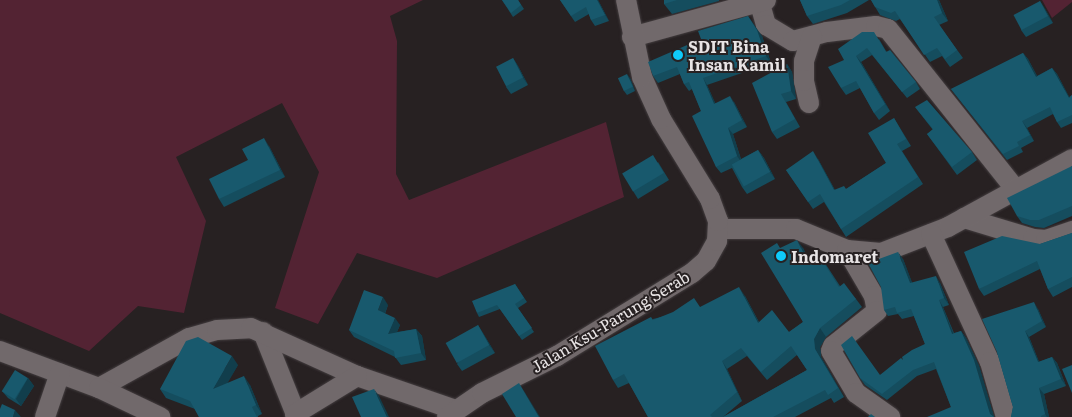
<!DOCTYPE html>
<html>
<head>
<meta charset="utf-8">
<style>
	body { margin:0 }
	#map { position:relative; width:1072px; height:417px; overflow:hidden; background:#272122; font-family:Literata,serif }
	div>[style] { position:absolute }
	.green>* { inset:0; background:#532333 }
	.roads { filter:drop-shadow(0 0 1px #443e40) drop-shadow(0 0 1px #443e40) }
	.minor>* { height:20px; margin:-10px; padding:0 10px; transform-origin:10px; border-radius:10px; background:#71696b }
	.wall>* { inset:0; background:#154d5e }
	.shaded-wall>* { inset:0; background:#113e4c }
	.building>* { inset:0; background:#18596d; transform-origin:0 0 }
	.dots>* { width:14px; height:14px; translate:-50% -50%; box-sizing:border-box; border:2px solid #272122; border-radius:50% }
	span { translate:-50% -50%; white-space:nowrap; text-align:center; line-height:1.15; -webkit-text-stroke:4px #272122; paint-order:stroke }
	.poi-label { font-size:16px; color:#e8e4e5; font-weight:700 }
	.left { translate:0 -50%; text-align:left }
	.street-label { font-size:16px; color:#e8e4e5 }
</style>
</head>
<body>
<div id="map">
	<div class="green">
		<div style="clip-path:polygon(0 0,423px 0,390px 16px,397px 41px,396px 174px,409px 200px,606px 122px,624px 197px,437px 278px,357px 253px,318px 324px,275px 308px,319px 172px,282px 103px,176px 157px,206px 221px,184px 313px,138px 306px,89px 351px,0 313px)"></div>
		<div style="clip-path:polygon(1042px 0,1072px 0,1072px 2px,1052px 18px)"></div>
	</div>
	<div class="roads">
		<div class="minor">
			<div style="left:760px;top:4px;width:22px;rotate:74deg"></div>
			<div style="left:766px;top:25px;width:31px;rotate:31deg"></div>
			<div style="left:793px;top:41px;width:35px;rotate:-15deg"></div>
			<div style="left:827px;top:32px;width:49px;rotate:-7deg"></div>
			<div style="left:876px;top:26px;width:12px;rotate:14deg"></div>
			<div style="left:888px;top:29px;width:207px;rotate:51.5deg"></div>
			<div style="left:632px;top:37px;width:139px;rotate:-15.4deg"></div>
			<div style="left:809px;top:103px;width:23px;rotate:-103deg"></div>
			<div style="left:804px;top:81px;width:20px;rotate:-90deg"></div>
			<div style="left:804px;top:61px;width:26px;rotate:-72deg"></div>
			<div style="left:964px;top:218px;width:72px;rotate:16.9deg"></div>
			<div style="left:1033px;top:239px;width:13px;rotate:4deg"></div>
			<div style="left:1046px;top:240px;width:28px;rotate:-19deg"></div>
			<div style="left:719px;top:229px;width:77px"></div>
			<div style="left:796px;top:229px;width:55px;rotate:22.4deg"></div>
			<div style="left:847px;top:250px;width:34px;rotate:5deg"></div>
			<div style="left:881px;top:253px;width:72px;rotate:-21.2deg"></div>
			<div style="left:948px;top:227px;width:141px;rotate:-28.7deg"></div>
			<div style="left:931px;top:234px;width:141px;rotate:65.3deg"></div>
			<div style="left:990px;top:362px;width:57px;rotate:73.8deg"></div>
			<div style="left:847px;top:250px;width:53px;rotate:59.6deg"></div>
			<div style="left:874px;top:296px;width:15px;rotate:79deg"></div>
			<div style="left:877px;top:311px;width:56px;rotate:141.5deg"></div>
			<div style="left:833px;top:346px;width:5px;rotate:112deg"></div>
			<div style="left:831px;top:351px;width:49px;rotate:59.2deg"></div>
			<div style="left:856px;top:393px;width:42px;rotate:35.2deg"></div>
			<div style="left:263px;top:332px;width:92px;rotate:68.2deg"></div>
			<div style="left:0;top:351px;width:106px;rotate:20.5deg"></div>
			<div style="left:99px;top:388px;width:103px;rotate:-29.1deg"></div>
			<div style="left:189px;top:338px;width:29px;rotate:-16deg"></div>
			<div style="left:217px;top:330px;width:34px;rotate:-3deg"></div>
			<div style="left:251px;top:328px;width:116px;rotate:24.4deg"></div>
			<div style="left:357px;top:376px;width:105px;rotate:19deg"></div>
			<div style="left:99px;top:388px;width:68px;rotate:25.4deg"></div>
			<div style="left:295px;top:414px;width:73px;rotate:-31.5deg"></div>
			<div style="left:45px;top:417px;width:46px;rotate:-71.2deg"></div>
			<div style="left:447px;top:417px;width:42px;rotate:-34.4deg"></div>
			<div style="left:482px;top:393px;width:84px;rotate:-26.3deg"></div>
			<div style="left:557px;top:356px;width:158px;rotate:-31.6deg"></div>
			<div style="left:692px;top:273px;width:18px;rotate:-41deg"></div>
			<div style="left:706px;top:261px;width:23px;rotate:-61deg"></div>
			<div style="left:717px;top:241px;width:20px;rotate:-87deg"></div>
			<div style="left:718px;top:221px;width:23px;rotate:-110deg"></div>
			<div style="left:710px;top:199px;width:94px;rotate:-121.5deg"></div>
			<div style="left:661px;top:119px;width:46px;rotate:-114.3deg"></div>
			<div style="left:642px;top:77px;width:79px;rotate:-101.7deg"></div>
		</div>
	</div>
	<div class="wall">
		<div style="clip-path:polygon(502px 0,518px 0,524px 9px,513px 17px)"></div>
		<div style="clip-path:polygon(560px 0,598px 0,609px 21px,595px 26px,591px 20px,589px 14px,575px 22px)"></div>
		<div style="clip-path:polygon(664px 0,719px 0,719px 1px,672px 14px,664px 4px)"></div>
		<div style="clip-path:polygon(800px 0,869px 0,847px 13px,813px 24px,807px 16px)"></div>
		<div style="clip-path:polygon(871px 0,939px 0,948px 21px,939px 25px,963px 58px,950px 67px,942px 56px,930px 62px,900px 19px,896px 21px,880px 15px)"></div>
		<div style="clip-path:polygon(1040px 1px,1045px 9px,1053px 23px,1026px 37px,1021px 30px)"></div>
		<div style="clip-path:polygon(762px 36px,771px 63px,707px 85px,715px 103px,734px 102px,747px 127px,733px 134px,741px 159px,758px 150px,764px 158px,775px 179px,747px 194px,742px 187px,732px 168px,721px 173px,716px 167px,701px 111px,692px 89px,689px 91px,684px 84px,680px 74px,658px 83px,653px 76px,701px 39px)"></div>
		<div style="clip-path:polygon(879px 39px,886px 51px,916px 82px,920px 89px,907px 98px,872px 55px,861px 62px,890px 111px,879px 120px,874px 113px,860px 88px,846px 95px,841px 88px,844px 60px)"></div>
		<div style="clip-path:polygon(1023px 53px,1028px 59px,1037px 76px,1052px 68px,1057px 74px,1069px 97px,1072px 95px,1072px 123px,1061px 128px,1057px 122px,1053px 114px,1027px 128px,1034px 141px,1021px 148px,1023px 152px,1007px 160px,951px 89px)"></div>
		<div style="clip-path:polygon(513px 58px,518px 66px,528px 85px,511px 94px,506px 87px)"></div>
		<div style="clip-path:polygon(787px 64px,792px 72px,796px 99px,786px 102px,800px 127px,777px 139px,772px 132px)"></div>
		<div style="clip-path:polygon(630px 78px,635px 91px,627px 95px,624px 91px)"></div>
		<div style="clip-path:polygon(915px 107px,972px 152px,977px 160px,957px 175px,927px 134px,933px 130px)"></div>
		<div style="clip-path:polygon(894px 118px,911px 146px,902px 151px,923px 184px,846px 237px,824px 202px,813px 209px,786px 170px,818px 159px,835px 190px,846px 189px,886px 163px)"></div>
		<div style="clip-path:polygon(269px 146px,285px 177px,224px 207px,219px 199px,248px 160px)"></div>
		<div style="clip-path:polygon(658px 162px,669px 180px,638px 199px,633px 191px)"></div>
		<div style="clip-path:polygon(1072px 166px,1072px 216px,1044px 228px,1035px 227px,1022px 223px,1017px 216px)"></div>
		<div style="clip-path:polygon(1072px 233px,1072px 287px,1053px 297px,1048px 289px,1040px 269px,984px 296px,979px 289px,1040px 244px)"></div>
		<div style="clip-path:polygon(780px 248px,803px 248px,808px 258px,823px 260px,840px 286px,856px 299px,862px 307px,826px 337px,820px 347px,821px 357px,844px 397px,834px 403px,831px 398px,795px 417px,723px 417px,807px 370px,797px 355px,767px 380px,747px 356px,727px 369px,742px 401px,723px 417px,648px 417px,629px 383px,618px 388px,613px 380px,653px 319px,745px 296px,759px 322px,789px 332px,803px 322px)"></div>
		<div style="clip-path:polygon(903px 259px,912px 283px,940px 283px,949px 305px,943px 307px,954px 333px,961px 331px,966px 338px,979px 366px,994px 417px,951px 407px,936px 369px,917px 376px,887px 400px,865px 385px,860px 378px,880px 375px,903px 360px,925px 344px,914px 316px,902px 319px,898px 314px,888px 316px,884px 310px)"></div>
		<div style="clip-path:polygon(515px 284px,527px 302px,518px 308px,534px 332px,522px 340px,500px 309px,479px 317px,477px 313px)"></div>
		<div style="clip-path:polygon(388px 305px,385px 314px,400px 325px,397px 332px,416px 329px,422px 336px,426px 360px,401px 365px,395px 357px,354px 337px,349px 330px)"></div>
		<div style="clip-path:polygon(1038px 309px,1046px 327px,1029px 337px,1039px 362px,1052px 357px,1057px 363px,1066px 386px,1044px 394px,1049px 417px,1011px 417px,1013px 407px,997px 352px)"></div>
		<div style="clip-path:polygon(478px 325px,495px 353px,462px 371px,457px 364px)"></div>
		<div style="clip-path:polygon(238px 365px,227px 383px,250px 385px,262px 414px,258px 416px,258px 417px,199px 417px,195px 409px,166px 398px,160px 389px)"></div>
		<div style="clip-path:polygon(28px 378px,34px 386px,21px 406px,8px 398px,2px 391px)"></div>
	</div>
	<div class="shaded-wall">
		<div style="clip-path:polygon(597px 0,598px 0,609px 21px,605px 15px)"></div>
		<div style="clip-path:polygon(937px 0,939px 0,948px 21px,942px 13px)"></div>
		<div style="clip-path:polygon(1040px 1px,1045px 9px,1053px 23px,1048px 16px)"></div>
		<div style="clip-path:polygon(748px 16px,762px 36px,771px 63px,766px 56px)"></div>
		<div style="clip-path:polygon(1023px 53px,1028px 59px,1041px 83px,1036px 77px)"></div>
		<div style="clip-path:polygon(856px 56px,861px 62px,890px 111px,885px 104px)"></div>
		<div style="clip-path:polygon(513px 58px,518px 66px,528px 85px,523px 78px)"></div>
		<div style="clip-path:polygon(787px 64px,792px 72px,796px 99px,791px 91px)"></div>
		<div style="clip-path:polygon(1052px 68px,1057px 74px,1072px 102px,1069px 98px)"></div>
		<div style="clip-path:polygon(627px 74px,630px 78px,635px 91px,633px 87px)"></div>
		<div style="clip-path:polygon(703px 78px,707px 85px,719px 111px,714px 104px)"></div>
		<div style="clip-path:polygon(730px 96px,734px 102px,747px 127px,742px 120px)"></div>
		<div style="clip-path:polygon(1022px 121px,1027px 128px,1034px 141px,1030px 135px)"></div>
		<div style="clip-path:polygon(728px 128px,733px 134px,742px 163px,737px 156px)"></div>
		<div style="clip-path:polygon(264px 138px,269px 146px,285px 177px,280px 170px)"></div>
		<div style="clip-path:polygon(758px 150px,764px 158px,775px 179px,770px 172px)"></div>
		<div style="clip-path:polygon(813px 151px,818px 159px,839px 198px,834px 190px)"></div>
		<div style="clip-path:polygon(797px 240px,803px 248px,812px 267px,806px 258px)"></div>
		<div style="clip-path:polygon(898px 252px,903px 259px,915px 290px,910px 283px)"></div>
		<div style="clip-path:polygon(936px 276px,940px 283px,949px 305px,944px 298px)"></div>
		<div style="clip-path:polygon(739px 287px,745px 296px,764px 332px,758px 323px)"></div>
		<div style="clip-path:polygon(383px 297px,388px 305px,383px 318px,378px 310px)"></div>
		<div style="clip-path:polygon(939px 300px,943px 307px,956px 340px,952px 334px)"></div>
		<div style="clip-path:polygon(1034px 302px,1038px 309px,1046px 327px,1042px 321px)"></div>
		<div style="clip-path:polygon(395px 318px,400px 325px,393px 341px,388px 334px)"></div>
		<div style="clip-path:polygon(478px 325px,483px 333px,495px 353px,489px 345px)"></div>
		<div style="clip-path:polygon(820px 328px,826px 337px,820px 347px,821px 357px,844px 397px,815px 349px,814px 339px)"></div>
		<div style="clip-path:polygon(416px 329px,422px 336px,426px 360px,421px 353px)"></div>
		<div style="clip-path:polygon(961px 331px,966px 338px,979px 366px,994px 417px,990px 414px)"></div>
		<div style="clip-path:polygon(1025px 331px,1029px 337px,1042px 369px,1038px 362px)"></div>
		<div style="clip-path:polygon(232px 356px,238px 365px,219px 398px,213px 389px)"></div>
		<div style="clip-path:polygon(1052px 357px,1057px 363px,1066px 386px,1061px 379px)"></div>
		<div style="clip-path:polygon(722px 361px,727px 369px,742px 401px,737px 392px)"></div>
		<div style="clip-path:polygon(244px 376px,250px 385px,262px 414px,256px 405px)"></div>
		<div style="clip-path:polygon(28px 378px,34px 386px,21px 406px,16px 399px)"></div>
		<div style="clip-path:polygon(519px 383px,524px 391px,540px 417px,539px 417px)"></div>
		<div style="clip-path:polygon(1039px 388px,1044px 394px,1049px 417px,1047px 417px,1045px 414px)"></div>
		<div style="clip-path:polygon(374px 389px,379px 396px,389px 417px,387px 417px)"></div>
		<div style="clip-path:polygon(15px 410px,21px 417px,13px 417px)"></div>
	</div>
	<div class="building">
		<div style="clip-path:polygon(502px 0,518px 0,521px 5px,511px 13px)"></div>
		<div style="clip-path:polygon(560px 0,597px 0,605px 15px,591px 20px,586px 7px,571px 16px)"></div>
		<div style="clip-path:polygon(664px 0,677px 0,664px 4px)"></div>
		<div style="clip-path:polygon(800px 0,850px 0,841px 5px,807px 16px)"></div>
		<div style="clip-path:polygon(871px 0,937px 0,942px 13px,934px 17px,957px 50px,945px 59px,937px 48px,924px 55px,895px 11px,891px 13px,875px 7px)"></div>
		<div style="left:1040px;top:1px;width:17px;height:30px;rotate:62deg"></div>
		<div style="clip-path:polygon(748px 16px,757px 30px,766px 56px,703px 78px,714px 104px,730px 96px,742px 120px,728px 128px,737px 156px,716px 167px,692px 116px,701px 111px,689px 82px,684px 84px,677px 67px,653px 76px,648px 62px,701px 39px,698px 31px)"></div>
		<div style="clip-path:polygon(862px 32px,874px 32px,886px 52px,890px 50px,916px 82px,902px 92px,867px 48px,856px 56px,885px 104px,874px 113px,856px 81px,841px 88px,828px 67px,844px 60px,838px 49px)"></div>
		<div style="clip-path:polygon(1023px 53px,1036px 77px,1052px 68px,1069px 98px,1072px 95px,1072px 115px,1057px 122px,1050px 107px,1022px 121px,1030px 135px,1017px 142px,1019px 146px,1003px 154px,951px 89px)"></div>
		<div style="left:513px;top:58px;width:22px;height:19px;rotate:63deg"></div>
		<div style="clip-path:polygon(787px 64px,791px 91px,781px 94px,795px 119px,772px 132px,752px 83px)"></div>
		<div style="left:627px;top:74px;width:14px;height:10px;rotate:65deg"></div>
		<div style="clip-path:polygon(927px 100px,972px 152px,952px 167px,927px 134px,933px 129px,915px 107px)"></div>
		<div style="clip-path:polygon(894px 118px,906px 139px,897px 144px,918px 177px,841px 229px,820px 194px,808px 202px,786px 170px,813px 151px,834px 190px,844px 186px,846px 189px,886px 163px,868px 133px)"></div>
		<div style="clip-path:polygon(264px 138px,280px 170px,219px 199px,209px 179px,248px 160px,242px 149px)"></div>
		<div style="left:758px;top:150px;width:25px;height:30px;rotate:61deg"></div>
		<div style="left:653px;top:155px;width:21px;height:36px;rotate:59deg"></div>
		<div style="clip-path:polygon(1072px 166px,1072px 206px,1039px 220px,1030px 220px,1017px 216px,1007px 198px)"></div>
		<div style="clip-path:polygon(1072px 233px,1072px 277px,1048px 289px,1037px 261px,979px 289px,964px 252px,1002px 236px,1040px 244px)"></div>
		<div style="clip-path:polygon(797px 240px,806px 258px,817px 252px,839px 287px,844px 283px,856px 299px,820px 328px,814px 339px,815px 349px,838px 388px,828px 395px,825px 390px,773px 417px,723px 417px,807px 370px,791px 346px,761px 372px,741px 348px,722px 361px,737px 392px,710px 415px,712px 417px,648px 417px,624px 374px,613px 380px,595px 346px,651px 317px,653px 320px,673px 312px,694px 298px,700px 307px,739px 287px,758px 323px,772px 310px,789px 332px,803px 322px,761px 253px,777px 243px,780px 248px)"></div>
		<div style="clip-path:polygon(898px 252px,910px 283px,936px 276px,944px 298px,939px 300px,952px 334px,961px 331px,974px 360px,990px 414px,994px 417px,927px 417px,951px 407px,934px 362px,913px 370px,882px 394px,860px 378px,841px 345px,852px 336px,880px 375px,901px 358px,903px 360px,902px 357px,912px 350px,925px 344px,911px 309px,897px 313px,895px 307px,884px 310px,881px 287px,868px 263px)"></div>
		<div style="clip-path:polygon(515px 284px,524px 298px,515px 304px,532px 328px,519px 336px,497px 305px,477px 313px,472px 301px)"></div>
		<div style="clip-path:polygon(364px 290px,383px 297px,378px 310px,395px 318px,388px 334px,416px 329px,421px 353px,395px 358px,394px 351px,349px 330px)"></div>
		<div style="clip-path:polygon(1034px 302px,1042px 321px,1025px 331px,1038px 362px,1052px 357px,1061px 379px,1039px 388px,1045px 414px,1041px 416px,1041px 417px,1011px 417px,1013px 407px,997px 352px,982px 319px)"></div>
		<div style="left:478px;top:325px;width:23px;height:37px;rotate:61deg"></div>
		<div style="clip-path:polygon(198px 337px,232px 356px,213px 389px,244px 376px,256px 405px,252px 407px,257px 417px,199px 417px,190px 401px,160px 389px,186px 341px)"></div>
		<div style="clip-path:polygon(1072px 365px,1072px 393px,1062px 369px)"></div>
		<div style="left:15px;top:370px;width:15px;height:25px;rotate:32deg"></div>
		<div style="clip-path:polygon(519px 383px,539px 417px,516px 417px,502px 394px)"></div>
		<div style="clip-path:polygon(374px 389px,387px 417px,361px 417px,352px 397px)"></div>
		<div style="clip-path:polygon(2px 404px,15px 410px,13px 417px,0 417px,0 409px)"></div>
		<div style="clip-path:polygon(871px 414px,875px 417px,868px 417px)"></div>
	</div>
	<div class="dots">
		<div style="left:678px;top:55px;background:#0fcafa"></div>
		<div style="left:781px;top:256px;background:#0fcafa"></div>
	</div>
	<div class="poi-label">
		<span class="left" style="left:688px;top:55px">SDIT Bina<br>Insan Kamil</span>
		<span class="left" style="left:791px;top:256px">Indomaret</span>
	</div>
	<div class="street-label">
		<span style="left:610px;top:321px;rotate:-31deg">Jalan Ksu-Parung Serab</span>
	</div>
</div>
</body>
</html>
